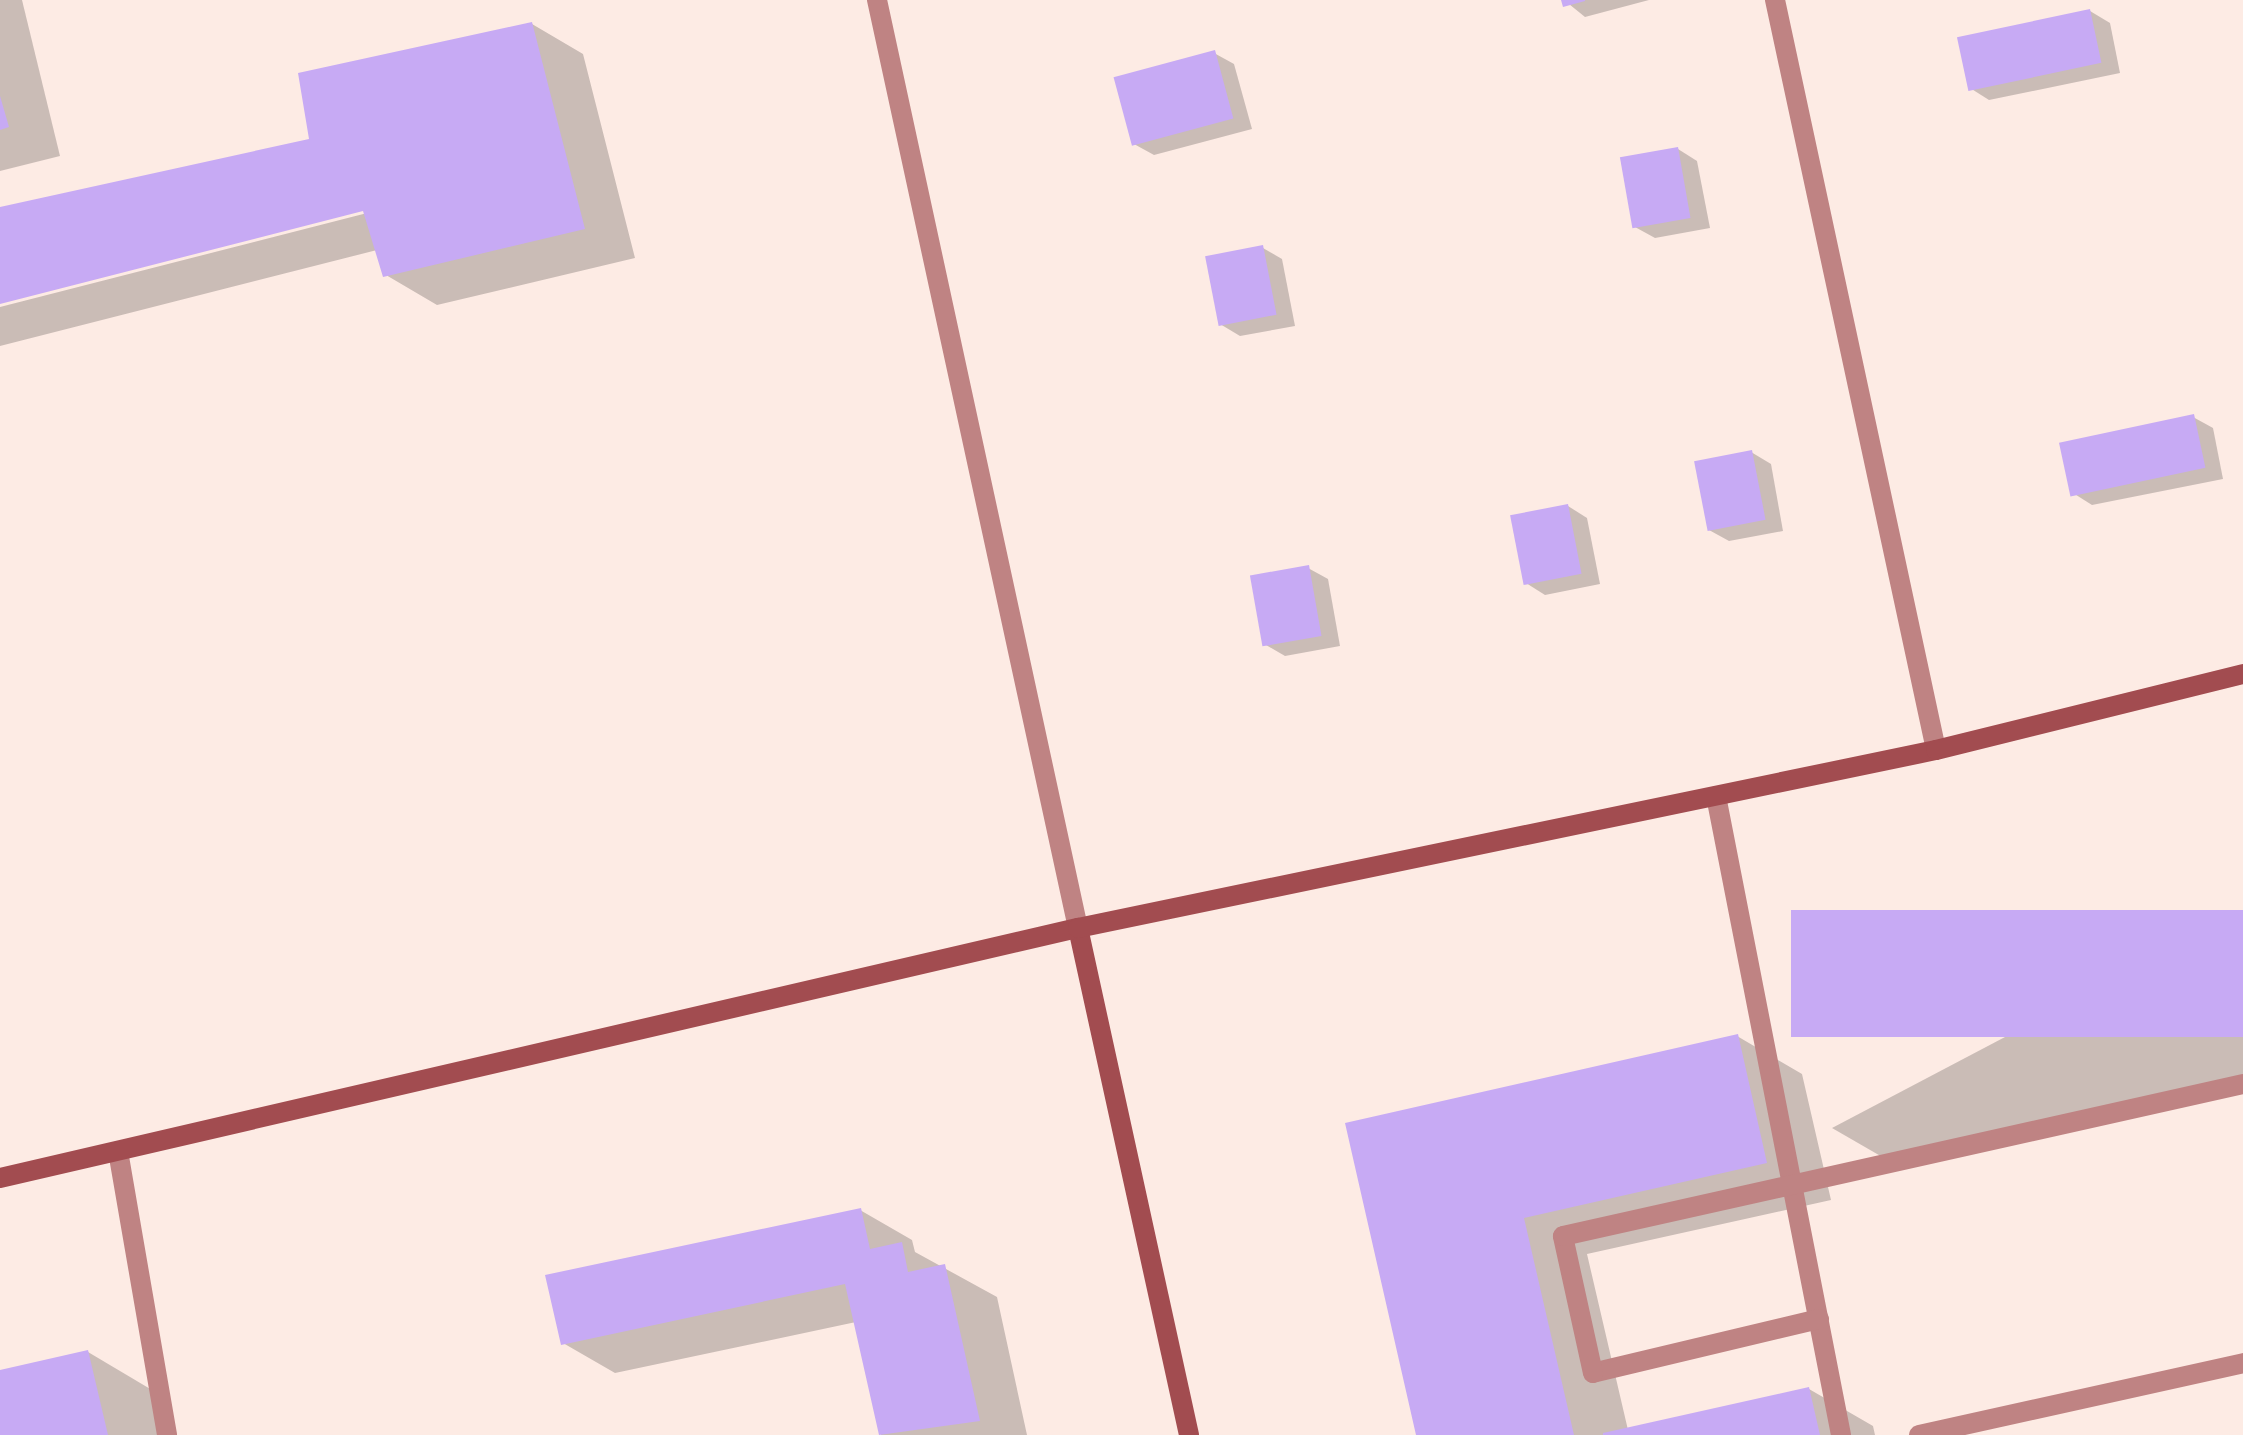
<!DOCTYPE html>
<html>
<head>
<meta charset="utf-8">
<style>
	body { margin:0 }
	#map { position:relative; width:2243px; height:1435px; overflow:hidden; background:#fdebe4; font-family:Rubik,sans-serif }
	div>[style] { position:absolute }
	.shadow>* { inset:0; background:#0003 }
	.building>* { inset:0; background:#c7aaf4; transform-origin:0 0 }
	.lane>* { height:20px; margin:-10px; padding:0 10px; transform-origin:10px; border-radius:10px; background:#bf8383 }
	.street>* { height:20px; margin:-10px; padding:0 10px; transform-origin:10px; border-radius:10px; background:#bf8383 }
	.secondary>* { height:20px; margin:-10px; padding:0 10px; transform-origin:10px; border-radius:10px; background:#a24c50 }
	span { translate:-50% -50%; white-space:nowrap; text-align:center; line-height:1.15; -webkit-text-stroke:9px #fdebe4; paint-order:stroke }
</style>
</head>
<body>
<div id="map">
	<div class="shadow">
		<div style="clip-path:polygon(0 0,22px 0,60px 156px,0 171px)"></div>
		<div style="clip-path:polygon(1564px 0,1649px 0,1585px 17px)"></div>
		<div style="clip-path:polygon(2090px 11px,2110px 23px,2120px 73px,1989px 100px,1970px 88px)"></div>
		<div style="clip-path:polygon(532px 24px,583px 54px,635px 258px,437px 305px,386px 275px,377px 250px,0 346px,0 307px,375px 211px,374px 206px,0 301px,0 209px,311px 140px)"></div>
		<div style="clip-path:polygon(1214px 53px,1234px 64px,1252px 129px,1154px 155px,1134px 144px)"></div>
		<div style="clip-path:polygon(1678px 149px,1697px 161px,1710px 228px,1655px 238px,1635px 227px)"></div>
		<div style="clip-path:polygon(1263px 248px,1282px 259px,1295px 326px,1240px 336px,1220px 324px)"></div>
		<div style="clip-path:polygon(2193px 417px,2213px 428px,2223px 479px,2092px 505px,2073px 493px)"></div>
		<div style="clip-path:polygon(1751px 452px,1771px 464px,1783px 531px,1729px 541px,1709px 530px)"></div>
		<div style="clip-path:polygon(1568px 506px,1587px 518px,1600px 584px,1545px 595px,1526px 583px)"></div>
		<div style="clip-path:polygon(1308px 568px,1328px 579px,1340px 646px,1285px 656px,1266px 645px)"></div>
		<div style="clip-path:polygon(2243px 912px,2243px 1077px,1884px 1158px,1832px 1128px)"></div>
		<div style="clip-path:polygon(1737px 1036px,1802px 1074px,1831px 1200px,1587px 1254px,1628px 1430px,1809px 1389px,1873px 1426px,1875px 1435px,1419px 1435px,1348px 1125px)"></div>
		<div style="clip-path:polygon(860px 1210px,912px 1240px,915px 1252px,997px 1297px,1027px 1435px,881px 1435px,856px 1322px,615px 1373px,563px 1343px)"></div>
		<div style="clip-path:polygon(88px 1352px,152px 1390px,163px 1435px,0 1435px,0 1373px)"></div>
	</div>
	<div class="building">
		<div style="clip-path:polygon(1561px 0,1585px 0,1585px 1px,1563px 7px)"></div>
		<div style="left:2090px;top:9px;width:55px;height:136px;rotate:78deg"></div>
		<div style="clip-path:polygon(532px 22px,585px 229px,383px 277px,363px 211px,0 304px,0 207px,309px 139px,298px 73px)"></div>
		<div style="left:1215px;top:50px;width:71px;height:105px;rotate:75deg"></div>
		<div style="clip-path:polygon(0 96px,9px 127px,0 130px)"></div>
		<div style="left:1678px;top:147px;width:72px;height:59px;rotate:80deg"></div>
		<div style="left:1263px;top:245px;width:71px;height:59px;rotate:79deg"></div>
		<div style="left:2194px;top:414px;width:55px;height:138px;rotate:78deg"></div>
		<div style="left:1752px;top:450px;width:71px;height:59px;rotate:79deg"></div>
		<div style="left:1568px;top:504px;width:71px;height:59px;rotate:79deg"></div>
		<div style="left:1309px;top:565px;width:72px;height:60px;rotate:80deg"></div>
		<div style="left:2243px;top:910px;width:127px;height:452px;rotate:90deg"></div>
		<div style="clip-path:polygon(1738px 1034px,1767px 1163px,1524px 1218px,1574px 1435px,1416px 1435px,1345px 1123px)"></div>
		<div style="clip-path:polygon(861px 1208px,870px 1249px,902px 1242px,908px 1272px,945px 1264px,980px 1421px,879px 1435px,845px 1284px,561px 1345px,545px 1275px)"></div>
		<div style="clip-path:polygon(88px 1350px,108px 1435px,0 1435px,0 1370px)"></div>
		<div style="clip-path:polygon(1809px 1387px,1820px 1435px,1603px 1435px,1603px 1433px)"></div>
	</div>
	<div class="lane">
		<div style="left:1716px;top:796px;width:651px;rotate:78.93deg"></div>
		<div style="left:118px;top:1151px;width:288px;rotate:80.2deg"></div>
		<div style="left:1819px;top:1319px;width:232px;rotate:166.6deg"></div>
		<div style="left:1593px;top:1373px;width:140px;rotate:-102.4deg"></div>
		<div style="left:1563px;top:1236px;width:697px;rotate:-12.6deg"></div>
		<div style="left:1919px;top:1435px;width:332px;rotate:-12.5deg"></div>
	</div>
	<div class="street">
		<div style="left:877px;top:0;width:950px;rotate:77.78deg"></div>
		<div style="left:1775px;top:0;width:767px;rotate:77.88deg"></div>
	</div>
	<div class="secondary">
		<div style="left:1078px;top:928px;width:519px;rotate:77.65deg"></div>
		<div style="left:0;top:1178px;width:1107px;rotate:-13.06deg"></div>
		<div style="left:1078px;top:928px;width:876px;rotate:-11.72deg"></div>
		<div style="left:1936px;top:750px;width:316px;rotate:-13.9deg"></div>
	</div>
</div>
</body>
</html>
